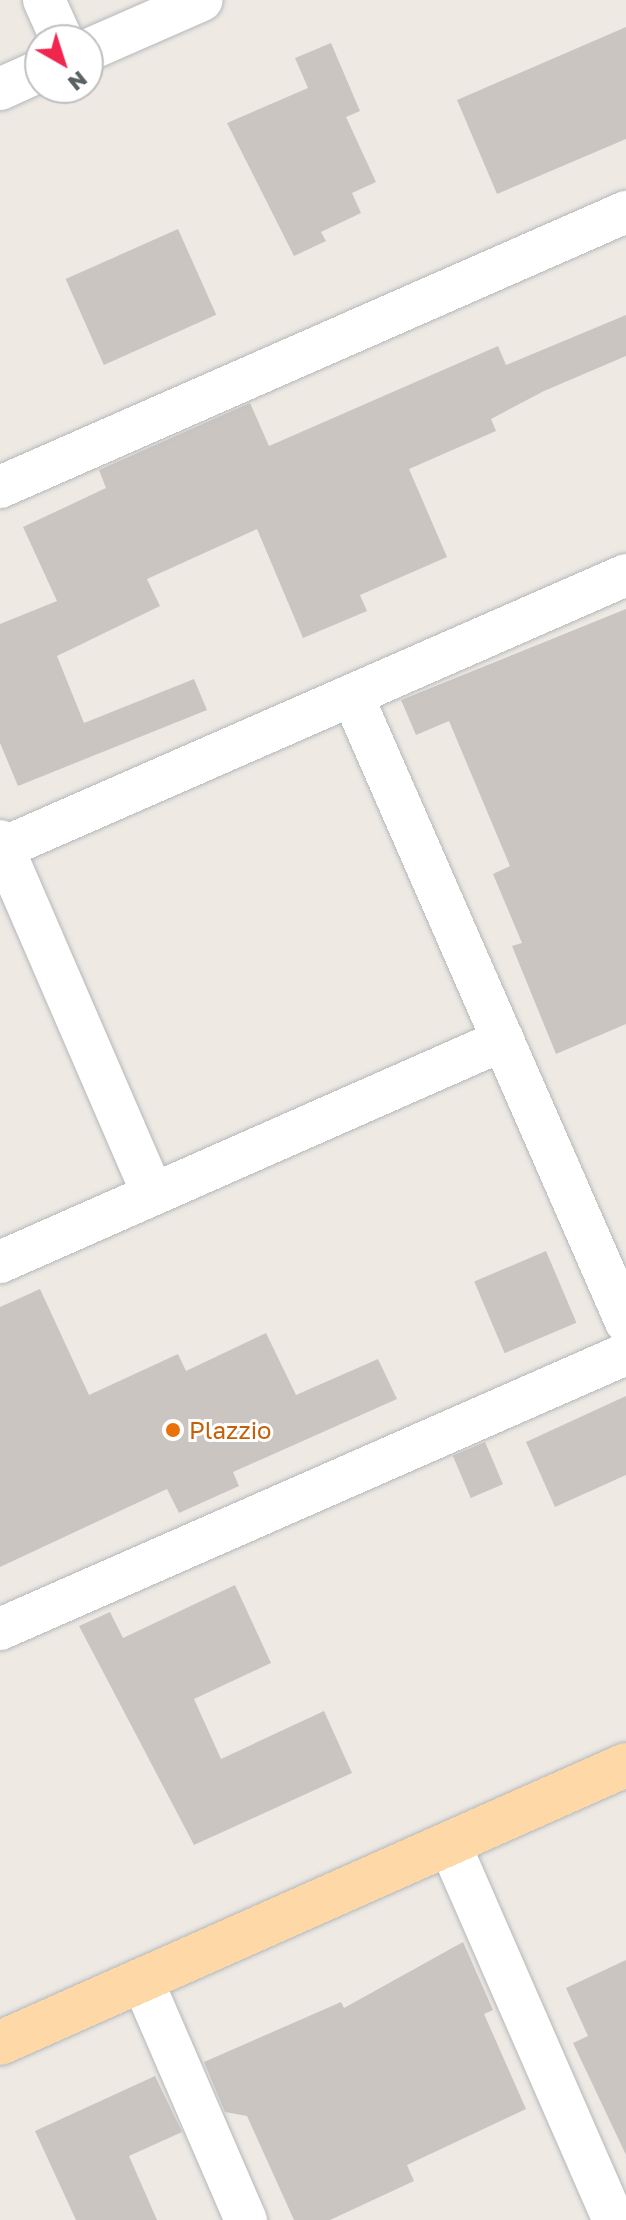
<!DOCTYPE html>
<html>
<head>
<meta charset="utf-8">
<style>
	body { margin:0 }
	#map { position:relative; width:626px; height:2220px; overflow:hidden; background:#eee9e3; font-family:"Golos Text",sans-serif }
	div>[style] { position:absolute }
	.building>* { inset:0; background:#cbc5c2; transform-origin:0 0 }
	.roads { filter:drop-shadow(0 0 2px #b3b8bb) drop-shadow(0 0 2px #b3b8bb) }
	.minor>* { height:42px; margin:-21px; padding:0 21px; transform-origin:21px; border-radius:21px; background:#fff }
	.major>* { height:44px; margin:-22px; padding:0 22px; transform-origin:22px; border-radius:22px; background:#ffd8a7 }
	.dots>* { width:22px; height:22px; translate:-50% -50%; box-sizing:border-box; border:4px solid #fff; border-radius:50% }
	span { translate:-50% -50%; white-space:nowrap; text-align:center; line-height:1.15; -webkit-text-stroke:6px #fff; paint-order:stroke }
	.food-label { font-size:24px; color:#c56008 }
	.left { translate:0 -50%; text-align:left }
	.north { position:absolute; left:24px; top:24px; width:80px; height:80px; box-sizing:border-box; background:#fff; border:2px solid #bdc0c1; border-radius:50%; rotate:141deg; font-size:22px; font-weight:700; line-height:32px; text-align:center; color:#5b6264 }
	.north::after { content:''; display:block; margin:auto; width:28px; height:36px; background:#f1264f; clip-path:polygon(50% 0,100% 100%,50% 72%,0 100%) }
</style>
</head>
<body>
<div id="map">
	<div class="building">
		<div style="clip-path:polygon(626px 27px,626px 139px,497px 194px,457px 100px)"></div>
		<div style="clip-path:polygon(331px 43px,360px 111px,346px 117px,376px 182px,352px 193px,361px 213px,321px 232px,326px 241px,294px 256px,227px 123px,308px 88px,295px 58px)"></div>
		<div style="left:178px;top:229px;width:94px;height:123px;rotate:66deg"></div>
		<div style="clip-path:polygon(626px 315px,626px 356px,544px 391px,491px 419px,496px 431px,409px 469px,447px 557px,360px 595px,367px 611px,303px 638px,257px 529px,147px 579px,160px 606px,57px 656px,84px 723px,194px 679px,207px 710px,18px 786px,0 743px,0 624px,57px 601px,23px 527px,106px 488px,99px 470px,250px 403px,269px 446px,498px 346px,506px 365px)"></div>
		<div style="clip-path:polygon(626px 609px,626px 1024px,556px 1054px,512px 946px,522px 943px,493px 874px,510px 866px,449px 721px,416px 735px,401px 700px)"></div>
		<div style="left:546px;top:1251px;width:78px;height:78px;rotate:67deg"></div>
		<div style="clip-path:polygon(40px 1289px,89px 1395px,178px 1354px,186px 1371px,266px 1333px,296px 1395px,378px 1359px,397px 1399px,233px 1472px,239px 1486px,179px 1513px,167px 1489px,0 1567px,0 1307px)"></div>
		<div style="clip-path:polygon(626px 1396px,626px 1475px,555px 1507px,526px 1442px)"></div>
		<div style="left:485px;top:1442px;width:46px;height:35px;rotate:67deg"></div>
		<div style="clip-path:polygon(235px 1585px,271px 1663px,194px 1699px,221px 1759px,324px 1711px,352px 1773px,194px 1845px,79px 1626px,110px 1612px,123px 1638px)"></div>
		<div style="clip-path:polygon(463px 1942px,493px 2010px,484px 2014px,526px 2109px,407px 2165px,414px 2181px,330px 2220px,294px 2220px,247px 2116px,225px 2112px,204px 2062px,341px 2002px,344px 2008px)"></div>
		<div style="clip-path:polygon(626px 1960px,626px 2155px,573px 2043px,588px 2036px,566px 1988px)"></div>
		<div style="clip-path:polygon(155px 2076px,182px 2132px,129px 2156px,157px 2220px,76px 2220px,35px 2131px)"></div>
	</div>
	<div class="roads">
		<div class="minor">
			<div style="left:44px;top:0;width:44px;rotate:65.8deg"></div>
			<div style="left:88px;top:50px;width:124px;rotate:-23.7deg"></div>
			<div style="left:0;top:89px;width:44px;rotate:-24.2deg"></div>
			<div style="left:0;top:487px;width:684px;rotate:-23.72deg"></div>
			<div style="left:352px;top:695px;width:684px;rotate:66.39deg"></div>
			<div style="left:0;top:841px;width:385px;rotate:66.6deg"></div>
			<div style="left:3px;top:848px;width:680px;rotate:-23.66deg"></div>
			<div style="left:0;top:1262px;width:550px;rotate:-23.81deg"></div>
			<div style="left:0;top:1629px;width:684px;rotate:-23.72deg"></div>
			<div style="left:449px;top:1843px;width:412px;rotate:66.4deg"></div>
			<div style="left:142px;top:1980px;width:262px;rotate:66.6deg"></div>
		</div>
		<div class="major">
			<div style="left:0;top:2043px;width:685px;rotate:-23.95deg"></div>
		</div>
	</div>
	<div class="dots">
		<div style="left:173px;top:1430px;background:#e8710a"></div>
	</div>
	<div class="food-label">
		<span class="left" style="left:189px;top:1430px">Plazzio</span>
	</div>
	<div class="north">N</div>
</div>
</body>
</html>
